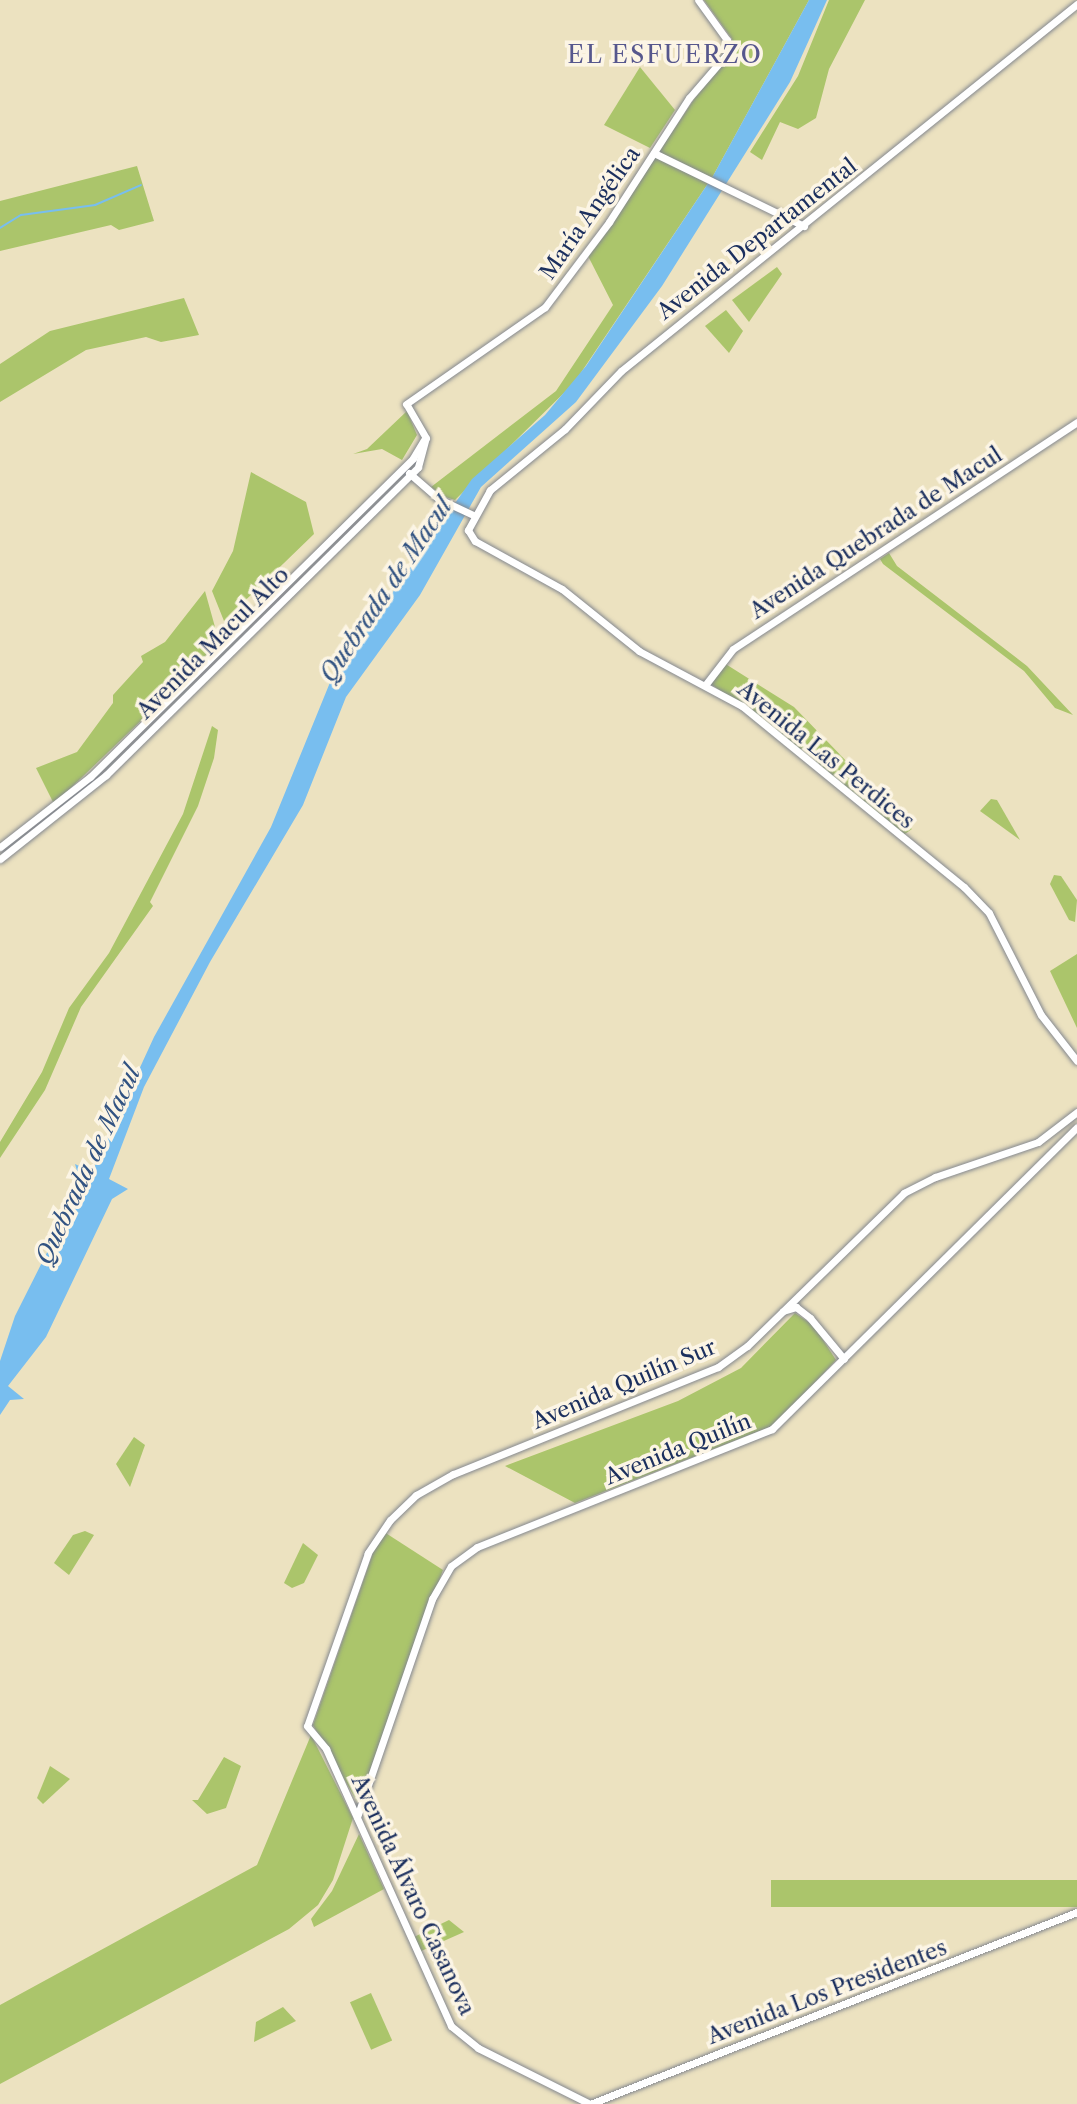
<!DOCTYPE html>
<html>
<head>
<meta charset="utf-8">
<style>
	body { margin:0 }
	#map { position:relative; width:1077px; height:2104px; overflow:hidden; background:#ece2c0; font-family:"Libre Caslon Text",serif }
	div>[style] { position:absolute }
	.green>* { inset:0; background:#abc56b; transform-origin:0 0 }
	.water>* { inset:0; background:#78beef }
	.stream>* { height:2px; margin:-1px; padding:0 1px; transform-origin:1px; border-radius:1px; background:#78beef }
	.roads { filter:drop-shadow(0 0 2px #84888f) drop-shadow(0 0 2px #84888f) }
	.tertiary>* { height:7px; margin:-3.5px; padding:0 3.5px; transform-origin:3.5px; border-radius:3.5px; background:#fff }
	span { translate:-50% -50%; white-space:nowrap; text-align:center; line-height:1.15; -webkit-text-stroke:7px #fcf5e5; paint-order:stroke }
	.street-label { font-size:22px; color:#1b2f5e }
	.neighbourhood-label { font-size:24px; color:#56578d; letter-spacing:2px }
	.water-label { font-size:24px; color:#325382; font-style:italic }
</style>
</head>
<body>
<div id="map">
	<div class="green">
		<div style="clip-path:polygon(704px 0,809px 0,713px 176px,574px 383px,455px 500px,445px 497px,431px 487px,556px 391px,613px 305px,588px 256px,695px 98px,734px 51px,732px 39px)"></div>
		<div style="clip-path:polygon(829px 0,865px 0,829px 69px,816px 118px,798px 129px,780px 122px,762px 160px,750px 152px,798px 76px)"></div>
		<div style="clip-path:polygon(640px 67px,675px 110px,650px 148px,604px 125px)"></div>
		<div style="clip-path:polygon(137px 166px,154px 221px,119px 230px,111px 225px,0 251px,0 201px)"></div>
		<div style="clip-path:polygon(777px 267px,782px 274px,749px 322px,732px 300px)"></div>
		<div style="clip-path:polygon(184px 298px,199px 335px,161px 342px,146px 337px,86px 350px,0 402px,0 364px,50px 331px)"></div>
		<div style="clip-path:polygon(726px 310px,743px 331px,729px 353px,705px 326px)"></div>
		<div style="clip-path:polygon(407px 411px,417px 435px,402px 460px,382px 449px,353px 454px,367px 449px)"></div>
		<div style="clip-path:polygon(251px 472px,306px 502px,314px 534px,224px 621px,212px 591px,233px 551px)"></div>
		<div style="clip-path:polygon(889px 553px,897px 566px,1027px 666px,1073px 715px,1055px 708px,1024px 671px,883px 564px,880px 559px)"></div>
		<div style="clip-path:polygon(205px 591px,220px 645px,54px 804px,36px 768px,77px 752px,113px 703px,113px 695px,143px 662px,141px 656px,165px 642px)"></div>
		<div style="clip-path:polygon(724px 663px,794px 707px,912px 829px,902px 836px,810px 756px,711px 684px)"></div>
		<div style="clip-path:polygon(212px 726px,218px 730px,214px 758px,198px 806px,150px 902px,153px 906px,81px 1007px,45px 1090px,0 1158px,0 1142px,42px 1072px,69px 1008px,109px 953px,183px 814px)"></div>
		<div style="clip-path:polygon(991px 799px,997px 800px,1020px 840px,980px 811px)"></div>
		<div style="clip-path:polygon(1054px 875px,1061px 876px,1077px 900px,1075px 922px,1069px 920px,1050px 884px)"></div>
		<div style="clip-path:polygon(1077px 954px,1077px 1028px,1050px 971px)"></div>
		<div style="clip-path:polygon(795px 1313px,814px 1326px,836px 1360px,775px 1425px,575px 1503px,505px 1466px,678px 1401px,741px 1368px)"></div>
		<div style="clip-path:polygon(134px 1437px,145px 1445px,130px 1487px,116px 1464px)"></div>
		<div style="clip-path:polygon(381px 1530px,443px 1570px,358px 1803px,313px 1725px)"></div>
		<div style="clip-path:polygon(85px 1531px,94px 1535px,69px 1575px,54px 1563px,73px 1535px)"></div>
		<div style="clip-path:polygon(303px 1543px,318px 1555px,304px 1583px,292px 1588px,284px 1583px)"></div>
		<div style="clip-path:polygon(311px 1735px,353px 1818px,333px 1880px,318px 1905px,289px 1929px,0 2084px,0 2005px,257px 1865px)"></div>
		<div style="clip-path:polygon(224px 1757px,241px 1766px,226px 1808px,207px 1814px,192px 1800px,198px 1800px)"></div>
		<div style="clip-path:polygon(50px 1766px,70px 1779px,43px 1804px,37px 1798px)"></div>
		<div style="clip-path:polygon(359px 1834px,384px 1889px,314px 1927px,311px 1919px,332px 1891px)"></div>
		<div style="left:1077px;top:1880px;width:27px;height:306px;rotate:90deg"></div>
		<div style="clip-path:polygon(449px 1920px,464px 1932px,419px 1952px,414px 1937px)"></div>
		<div style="left:371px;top:1993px;width:52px;height:23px;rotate:66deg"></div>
		<div style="clip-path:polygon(283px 2007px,296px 2021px,254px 2042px,256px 2022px)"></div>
	</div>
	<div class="water">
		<div style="clip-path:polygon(809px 0,827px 0,790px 82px,662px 286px,576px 402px,481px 487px,420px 595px,346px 697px,303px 805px,210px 962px,144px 1087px,109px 1179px,128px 1189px,112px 1199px,46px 1337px,8px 1386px,24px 1399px,10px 1400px,0 1415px,0 1361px,15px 1316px,81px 1185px,75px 1164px,92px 1172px,154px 1037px,271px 827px,331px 680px,472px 479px,545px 415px,586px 366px,713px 176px)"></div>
	</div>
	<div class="stream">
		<div style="left:0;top:228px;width:25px;rotate:-32deg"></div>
		<div style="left:21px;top:215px;width:75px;rotate:-7.7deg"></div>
		<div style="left:95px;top:205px;width:50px;rotate:-23.5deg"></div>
	</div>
	<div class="roads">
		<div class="tertiary">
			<div style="left:1077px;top:4px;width:585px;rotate:141.17deg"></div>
			<div style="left:621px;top:371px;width:81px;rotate:134deg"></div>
			<div style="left:565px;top:429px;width:97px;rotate:140.9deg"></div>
			<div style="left:490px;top:490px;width:46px;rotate:118.8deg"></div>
			<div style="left:468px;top:530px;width:13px;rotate:58deg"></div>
			<div style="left:475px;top:541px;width:99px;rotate:28.9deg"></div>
			<div style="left:562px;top:589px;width:99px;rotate:38.8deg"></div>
			<div style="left:639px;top:651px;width:117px;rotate:28.1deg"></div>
			<div style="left:742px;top:706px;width:286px;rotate:39.2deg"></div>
			<div style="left:964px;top:887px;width:36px;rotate:46deg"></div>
			<div style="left:989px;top:913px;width:114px;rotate:63deg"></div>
			<div style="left:1041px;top:1015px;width:58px;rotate:52deg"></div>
			<div style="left:654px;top:153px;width:167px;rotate:26deg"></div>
			<div style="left:409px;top:473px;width:40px;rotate:41deg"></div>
			<div style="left:439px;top:499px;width:38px;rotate:25deg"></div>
			<div style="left:706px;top:684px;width:44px;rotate:-52.4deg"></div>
			<div style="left:733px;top:649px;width:412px;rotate:-33.4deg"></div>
			<div style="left:0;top:847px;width:114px;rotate:-37.9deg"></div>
			<div style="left:90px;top:777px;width:454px;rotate:-44.6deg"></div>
			<div style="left:413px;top:458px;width:21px;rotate:-59deg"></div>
			<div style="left:0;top:859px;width:135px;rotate:-38.4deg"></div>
			<div style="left:106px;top:775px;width:438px;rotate:-44.6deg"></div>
			<div style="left:418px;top:467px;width:30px;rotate:-75deg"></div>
			<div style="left:426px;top:438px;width:39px;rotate:-120deg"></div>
			<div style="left:406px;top:404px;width:169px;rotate:-34.9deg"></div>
			<div style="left:545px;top:307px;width:106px;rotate:-53deg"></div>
			<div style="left:609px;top:222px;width:148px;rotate:-57.2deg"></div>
			<div style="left:689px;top:98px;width:58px;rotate:-49.2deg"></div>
			<div style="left:727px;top:54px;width:14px;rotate:-90deg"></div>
			<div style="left:727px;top:40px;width:49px;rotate:-125.9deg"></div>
			<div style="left:1077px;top:1112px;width:49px;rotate:142.4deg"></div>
			<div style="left:1038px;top:1142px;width:109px;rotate:161.2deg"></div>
			<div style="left:935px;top:1177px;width:35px;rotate:153deg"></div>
			<div style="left:904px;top:1193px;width:219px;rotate:135.7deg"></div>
			<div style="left:747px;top:1346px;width:36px;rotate:144deg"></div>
			<div style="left:718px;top:1367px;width:286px;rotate:158deg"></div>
			<div style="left:453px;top:1474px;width:43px;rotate:150.4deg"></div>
			<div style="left:416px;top:1495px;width:36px;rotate:136deg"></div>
			<div style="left:390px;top:1520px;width:40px;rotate:124deg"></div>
			<div style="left:368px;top:1553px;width:183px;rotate:109.4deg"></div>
			<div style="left:307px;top:1726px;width:30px;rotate:50deg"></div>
			<div style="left:326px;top:1749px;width:304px;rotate:65.7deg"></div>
			<div style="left:451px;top:2026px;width:35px;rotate:39deg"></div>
			<div style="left:478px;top:2048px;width:125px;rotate:26.6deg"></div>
			<div style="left:590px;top:2104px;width:523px;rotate:-21.52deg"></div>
			<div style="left:783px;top:1311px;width:14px;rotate:-17deg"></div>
			<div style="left:796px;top:1307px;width:18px;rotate:38deg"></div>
			<div style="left:810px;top:1318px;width:53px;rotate:50.3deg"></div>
			<div style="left:357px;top:1817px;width:231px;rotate:-71deg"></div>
			<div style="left:432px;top:1599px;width:38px;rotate:-60deg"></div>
			<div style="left:451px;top:1566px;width:32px;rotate:-36deg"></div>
			<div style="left:477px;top:1547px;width:318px;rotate:-21.8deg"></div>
			<div style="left:772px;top:1429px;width:429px;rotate:-44.7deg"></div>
		</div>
	</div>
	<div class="street-label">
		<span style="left:590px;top:213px;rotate:-55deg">María Angélica</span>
		<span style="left:757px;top:239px;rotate:-38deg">Avenida Departamental</span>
		<span style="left:876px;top:533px;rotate:-33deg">Avenida Quebrada de Macul</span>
		<span style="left:213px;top:643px;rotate:-45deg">Avenida Macul Alto</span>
		<span style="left:826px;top:755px;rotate:39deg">Avenida Las Perdices</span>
		<span style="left:624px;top:1384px;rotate:-23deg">Avenida Quilín Sur</span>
		<span style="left:678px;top:1449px;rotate:-22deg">Avenida Quilín</span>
		<span style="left:413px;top:1895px;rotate:65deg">Avenida Álvaro Casanova</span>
		<span style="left:827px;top:1992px;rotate:-21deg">Avenida Los Presidentes</span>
	</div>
	<div class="neighbourhood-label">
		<span style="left:665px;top:55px">EL ESFUERZO</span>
	</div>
	<div class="water-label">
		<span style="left:386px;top:590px;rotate:-56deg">Quebrada de Macul</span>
		<span style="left:88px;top:1165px;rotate:-65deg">Quebrada de Macul</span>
	</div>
</div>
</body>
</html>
